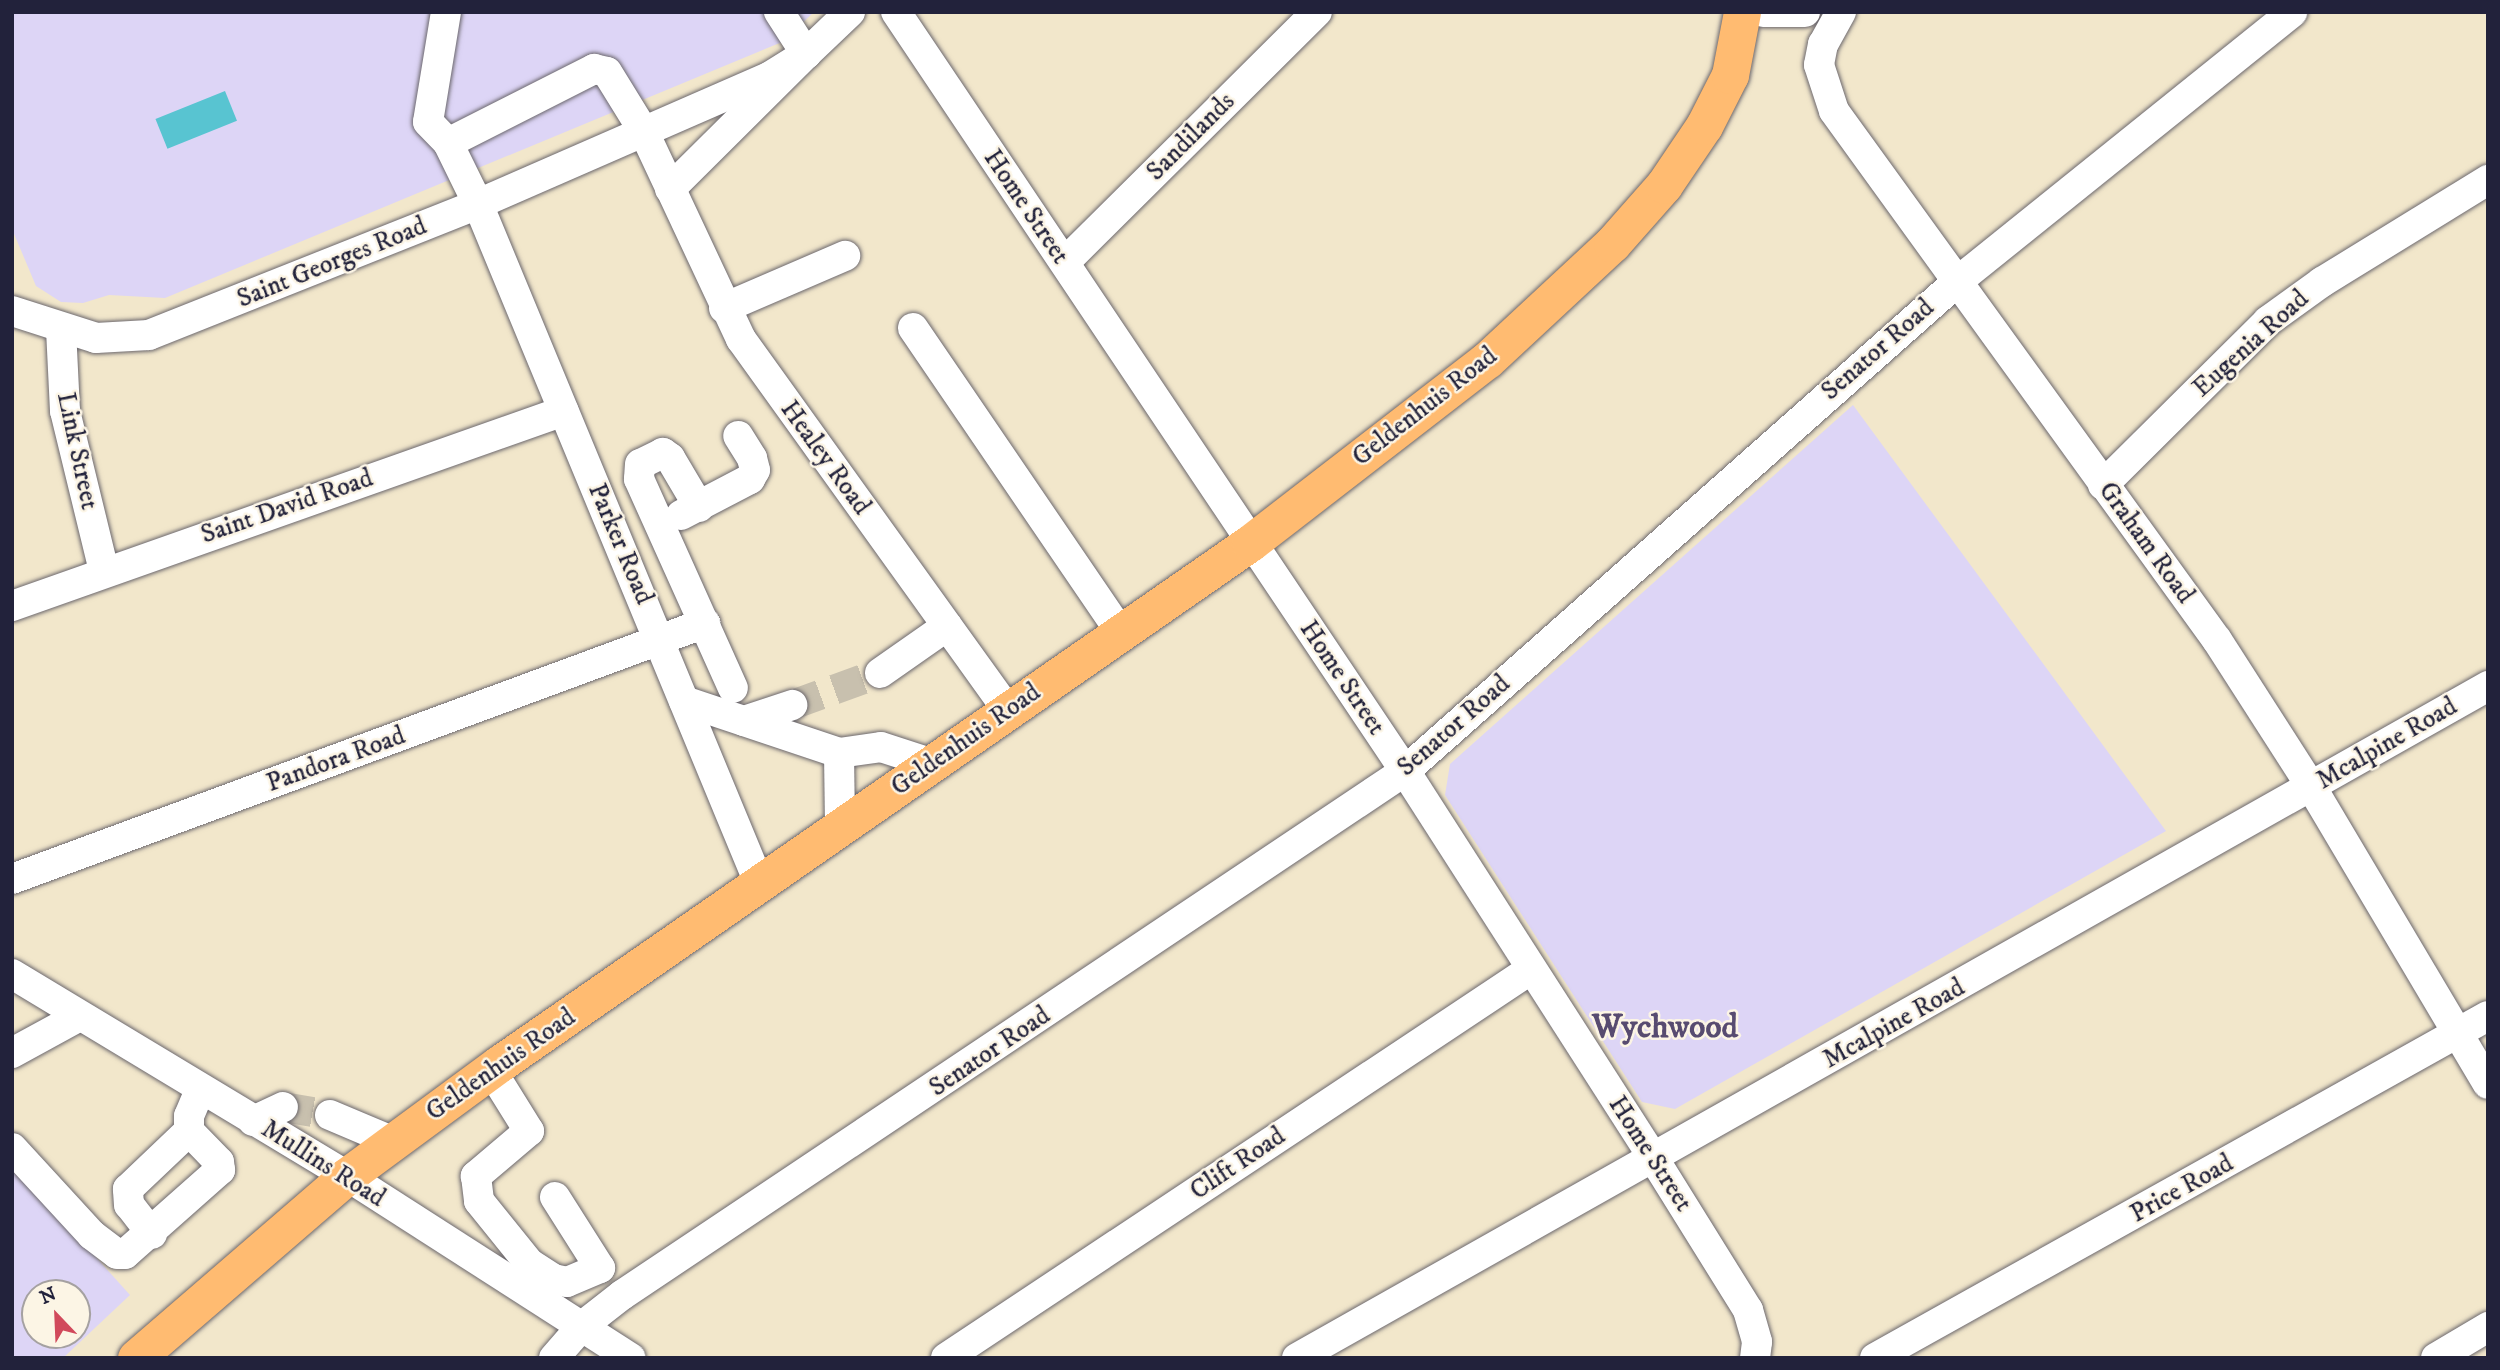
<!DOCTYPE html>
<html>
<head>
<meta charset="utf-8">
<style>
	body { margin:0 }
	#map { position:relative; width:2500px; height:1370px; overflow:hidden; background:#f2e7cb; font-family:"IM FELL DW Pica",serif }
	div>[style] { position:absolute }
	.built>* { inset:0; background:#ddd5f6 }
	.water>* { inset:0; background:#58c4d1; transform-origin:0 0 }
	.minor-tunnel>* { height:30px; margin-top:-15px; transform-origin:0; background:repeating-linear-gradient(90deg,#c8c0ae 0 30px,transparent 0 45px) }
	.roads { filter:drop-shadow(0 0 2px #6b676d) drop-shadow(0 0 2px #6b676d) }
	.minor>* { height:30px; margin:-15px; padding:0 15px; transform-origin:15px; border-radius:15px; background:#fff }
	.major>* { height:37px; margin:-18.5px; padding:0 18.5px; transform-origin:18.5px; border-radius:18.5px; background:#ffbb71 }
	span { translate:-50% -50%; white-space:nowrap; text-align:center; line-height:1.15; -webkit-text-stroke:5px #fcf5e5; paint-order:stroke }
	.street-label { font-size:26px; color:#22223b }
	.district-label { font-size:33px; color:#574b70; font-weight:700 }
	.frame { position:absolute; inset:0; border:14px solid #22223b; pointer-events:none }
	.north { position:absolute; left:21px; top:1279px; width:70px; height:70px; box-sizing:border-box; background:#fcf5e5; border:2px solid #a5a1a1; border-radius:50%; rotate:337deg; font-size:19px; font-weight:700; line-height:28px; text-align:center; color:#22223b }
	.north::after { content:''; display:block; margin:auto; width:24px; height:32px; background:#d1495b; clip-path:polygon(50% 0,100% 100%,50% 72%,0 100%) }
</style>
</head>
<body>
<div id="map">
	<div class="built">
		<div style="clip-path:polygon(12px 12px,814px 12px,782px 42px,165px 298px,109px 295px,83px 303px,61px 302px,36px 286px,12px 229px)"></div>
		<div style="clip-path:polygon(1853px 405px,2166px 831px,1675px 1109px,1642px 1102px,1445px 795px,1450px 764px)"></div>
		<div style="clip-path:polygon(evenodd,12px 1164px,130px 1295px,63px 1358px,12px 1358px,12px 1164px,35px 1293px,77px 1293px,77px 1335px,35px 1335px,35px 1293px)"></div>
	</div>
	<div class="water">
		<div style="left:225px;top:91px;width:32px;height:75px;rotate:68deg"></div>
	</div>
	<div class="minor-tunnel">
		<div style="left:792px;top:705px;width:94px;rotate:-20deg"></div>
		<div style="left:283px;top:1107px;width:48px;rotate:9.7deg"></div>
	</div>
	<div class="roads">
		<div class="minor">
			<div style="left:446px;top:12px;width:111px;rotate:99.3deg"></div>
			<div style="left:428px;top:122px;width:29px;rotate:46deg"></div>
			<div style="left:448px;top:143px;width:68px;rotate:63.8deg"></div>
			<div style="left:478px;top:204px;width:737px;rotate:67.51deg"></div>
			<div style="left:896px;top:12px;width:914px;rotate:56.15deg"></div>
			<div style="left:1405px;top:771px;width:461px;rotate:57.3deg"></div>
			<div style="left:1654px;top:1159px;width:178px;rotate:58.1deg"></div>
			<div style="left:1748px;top:1310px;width:33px;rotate:74deg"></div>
			<div style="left:1757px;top:1342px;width:16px;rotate:97deg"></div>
			<div style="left:1763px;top:12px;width:42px"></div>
			<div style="left:1841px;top:12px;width:37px;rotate:119deg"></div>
			<div style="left:1823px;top:44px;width:21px;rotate:101deg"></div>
			<div style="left:1819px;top:65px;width:48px;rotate:71.9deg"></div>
			<div style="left:1834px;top:111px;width:653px;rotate:54.1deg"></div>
			<div style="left:2217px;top:640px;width:176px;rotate:57.3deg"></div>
			<div style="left:2312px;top:788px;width:344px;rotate:59.3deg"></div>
			<div style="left:448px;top:143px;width:164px;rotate:-26.9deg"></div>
			<div style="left:594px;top:69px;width:13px;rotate:13deg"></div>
			<div style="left:607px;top:72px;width:70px;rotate:58.3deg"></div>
			<div style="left:644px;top:132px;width:229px;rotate:64.9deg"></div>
			<div style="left:741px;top:339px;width:457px;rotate:54.3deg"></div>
			<div style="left:670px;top:189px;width:192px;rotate:-44.8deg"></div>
			<div style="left:806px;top:54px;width:50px;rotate:-122.7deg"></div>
			<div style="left:1065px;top:262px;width:355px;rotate:-44.8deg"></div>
			<div style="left:724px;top:308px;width:132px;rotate:-23.3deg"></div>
			<div style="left:12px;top:311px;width:88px;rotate:17.8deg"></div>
			<div style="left:96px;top:338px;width:53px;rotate:-3.2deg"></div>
			<div style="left:149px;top:335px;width:354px;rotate:-21.7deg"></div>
			<div style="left:478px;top:204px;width:318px;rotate:-23.6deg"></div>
			<div style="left:769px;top:77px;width:44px;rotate:-31.9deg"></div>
			<div style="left:806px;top:54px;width:61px;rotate:-43.7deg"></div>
			<div style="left:913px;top:328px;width:369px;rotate:55.7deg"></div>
			<div style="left:61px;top:329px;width:82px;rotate:87.2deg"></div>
			<div style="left:65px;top:411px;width:165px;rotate:76.3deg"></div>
			<div style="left:2103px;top:485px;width:233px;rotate:-44.8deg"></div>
			<div style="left:2268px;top:321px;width:67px;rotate:-35.8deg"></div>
			<div style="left:2322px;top:282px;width:195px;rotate:-31.6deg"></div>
			<div style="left:699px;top:507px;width:57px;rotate:-120.6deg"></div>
			<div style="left:670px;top:458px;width:9px;rotate:-144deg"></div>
			<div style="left:663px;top:453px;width:25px;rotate:154deg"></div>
			<div style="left:640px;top:464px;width:15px;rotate:94deg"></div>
			<div style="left:639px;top:479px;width:229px;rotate:65.8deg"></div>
			<div style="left:681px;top:515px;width:78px;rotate:-27.6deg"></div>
			<div style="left:750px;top:479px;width:10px;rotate:-61deg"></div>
			<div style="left:755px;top:470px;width:12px;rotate:-104deg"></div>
			<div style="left:752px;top:458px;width:26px;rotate:-122deg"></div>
			<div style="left:12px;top:606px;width:585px;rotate:-19.46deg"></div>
			<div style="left:880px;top:673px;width:82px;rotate:-35deg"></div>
			<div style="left:684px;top:701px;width:163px;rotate:18.5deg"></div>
			<div style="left:839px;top:753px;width:42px;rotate:-8.1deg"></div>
			<div style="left:881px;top:747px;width:55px;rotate:18.1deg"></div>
			<div style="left:744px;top:721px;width:51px;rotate:-18.4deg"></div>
			<div style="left:839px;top:753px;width:76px;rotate:89.2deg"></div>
			<div style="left:12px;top:879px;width:739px;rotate:-20.27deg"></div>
			<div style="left:12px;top:974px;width:391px;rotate:31.1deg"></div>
			<div style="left:347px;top:1176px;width:337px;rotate:32.7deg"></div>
			<div style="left:12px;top:1053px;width:77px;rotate:-28.6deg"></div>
			<div style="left:491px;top:1070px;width:72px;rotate:58.1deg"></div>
			<div style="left:529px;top:1131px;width:70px;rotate:139.7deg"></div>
			<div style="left:476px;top:1176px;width:25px;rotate:83deg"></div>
			<div style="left:479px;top:1201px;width:80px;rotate:51.1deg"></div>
			<div style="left:529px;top:1263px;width:30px;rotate:33deg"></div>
			<div style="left:554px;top:1279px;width:13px;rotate:13deg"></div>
			<div style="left:567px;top:1282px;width:36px;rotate:-23deg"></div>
			<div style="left:600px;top:1268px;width:84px;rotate:-122.4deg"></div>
			<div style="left:330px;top:1115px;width:69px;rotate:22.9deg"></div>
			<div style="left:253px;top:1121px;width:33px;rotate:-25deg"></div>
			<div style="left:12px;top:1148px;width:118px;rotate:47.4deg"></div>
			<div style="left:92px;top:1235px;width:31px;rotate:37deg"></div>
			<div style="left:117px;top:1254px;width:8px"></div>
			<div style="left:125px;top:1254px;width:127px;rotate:-41.5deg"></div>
			<div style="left:220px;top:1170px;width:8px;rotate:-97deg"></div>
			<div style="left:219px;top:1162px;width:43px;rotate:-134.1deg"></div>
			<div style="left:189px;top:1131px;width:15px;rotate:-90deg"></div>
			<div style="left:189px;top:1116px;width:28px;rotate:-67deg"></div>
			<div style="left:152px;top:1234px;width:37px;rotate:-128deg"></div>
			<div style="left:129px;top:1205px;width:16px;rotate:-94deg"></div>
			<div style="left:128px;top:1189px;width:84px;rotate:-43.6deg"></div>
			<div style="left:554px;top:1358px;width:41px;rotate:-48.9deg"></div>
			<div style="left:581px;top:1327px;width:52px;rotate:-38deg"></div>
			<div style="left:622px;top:1295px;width:942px;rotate:-33.79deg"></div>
			<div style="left:1405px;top:771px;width:739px;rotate:-41.54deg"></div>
			<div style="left:1958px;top:281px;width:429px;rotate:-38.8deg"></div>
			<div style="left:946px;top:1358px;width:701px;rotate:-33.6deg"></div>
			<div style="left:1297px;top:1358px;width:1368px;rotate:-29.43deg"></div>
			<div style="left:1875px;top:1358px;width:702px;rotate:-29.16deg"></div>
			<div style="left:2436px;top:1358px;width:61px;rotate:-30.8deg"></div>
		</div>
		<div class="major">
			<div style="left:136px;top:1358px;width:279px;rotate:-40.8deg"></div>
			<div style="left:347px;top:1176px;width:189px;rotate:-36.4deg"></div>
			<div style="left:499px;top:1064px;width:914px;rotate:-34.75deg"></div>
			<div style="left:1250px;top:543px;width:299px;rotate:-37.7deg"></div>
			<div style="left:1487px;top:360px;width:171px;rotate:-42.9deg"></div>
			<div style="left:1612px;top:244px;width:79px;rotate:-48.6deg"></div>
			<div style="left:1664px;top:185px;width:71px;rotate:-55.9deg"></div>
			<div style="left:1704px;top:126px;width:57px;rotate:-63deg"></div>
			<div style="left:1730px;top:75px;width:64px;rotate:-79.2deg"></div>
		</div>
	</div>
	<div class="street-label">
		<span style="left:1191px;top:137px;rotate:-45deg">Sandilands</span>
		<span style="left:1026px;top:207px;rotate:56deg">Home Street</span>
		<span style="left:332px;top:263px;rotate:-22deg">Saint Georges Road</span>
		<span style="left:2251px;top:344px;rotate:-42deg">Eugenia Road</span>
		<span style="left:1878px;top:350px;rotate:-41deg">Senator Road</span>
		<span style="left:1425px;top:407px;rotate:-38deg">Geldenhuis Road</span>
		<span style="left:77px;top:451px;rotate:78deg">Link Street</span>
		<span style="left:825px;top:458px;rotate:54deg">Healey Road</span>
		<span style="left:287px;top:507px;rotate:-19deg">Saint David Road</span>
		<span style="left:2146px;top:543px;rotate:54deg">Graham Road</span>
		<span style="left:620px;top:544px;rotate:67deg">Parker Road</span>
		<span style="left:1342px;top:678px;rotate:56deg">Home Street</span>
		<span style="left:1454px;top:726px;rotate:-41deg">Senator Road</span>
		<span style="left:966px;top:740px;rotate:-35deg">Geldenhuis Road</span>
		<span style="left:2387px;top:744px;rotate:-30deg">Mcalpine Road</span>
		<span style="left:336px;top:760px;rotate:-20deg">Pandora Road</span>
		<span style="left:1894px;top:1024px;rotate:-29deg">Mcalpine Road</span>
		<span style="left:990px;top:1052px;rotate:-34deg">Senator Road</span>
		<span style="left:501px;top:1065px;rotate:-35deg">Geldenhuis Road</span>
		<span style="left:1650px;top:1154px;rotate:57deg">Home Street</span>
		<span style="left:323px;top:1164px;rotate:32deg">Mullins Road</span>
		<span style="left:1238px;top:1164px;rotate:-34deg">Clift Road</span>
		<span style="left:2182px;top:1189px;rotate:-29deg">Price Road</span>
	</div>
	<div class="district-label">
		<span style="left:1665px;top:1028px">Wychwood</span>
	</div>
	<div class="frame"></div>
	<div class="north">N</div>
</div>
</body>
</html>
